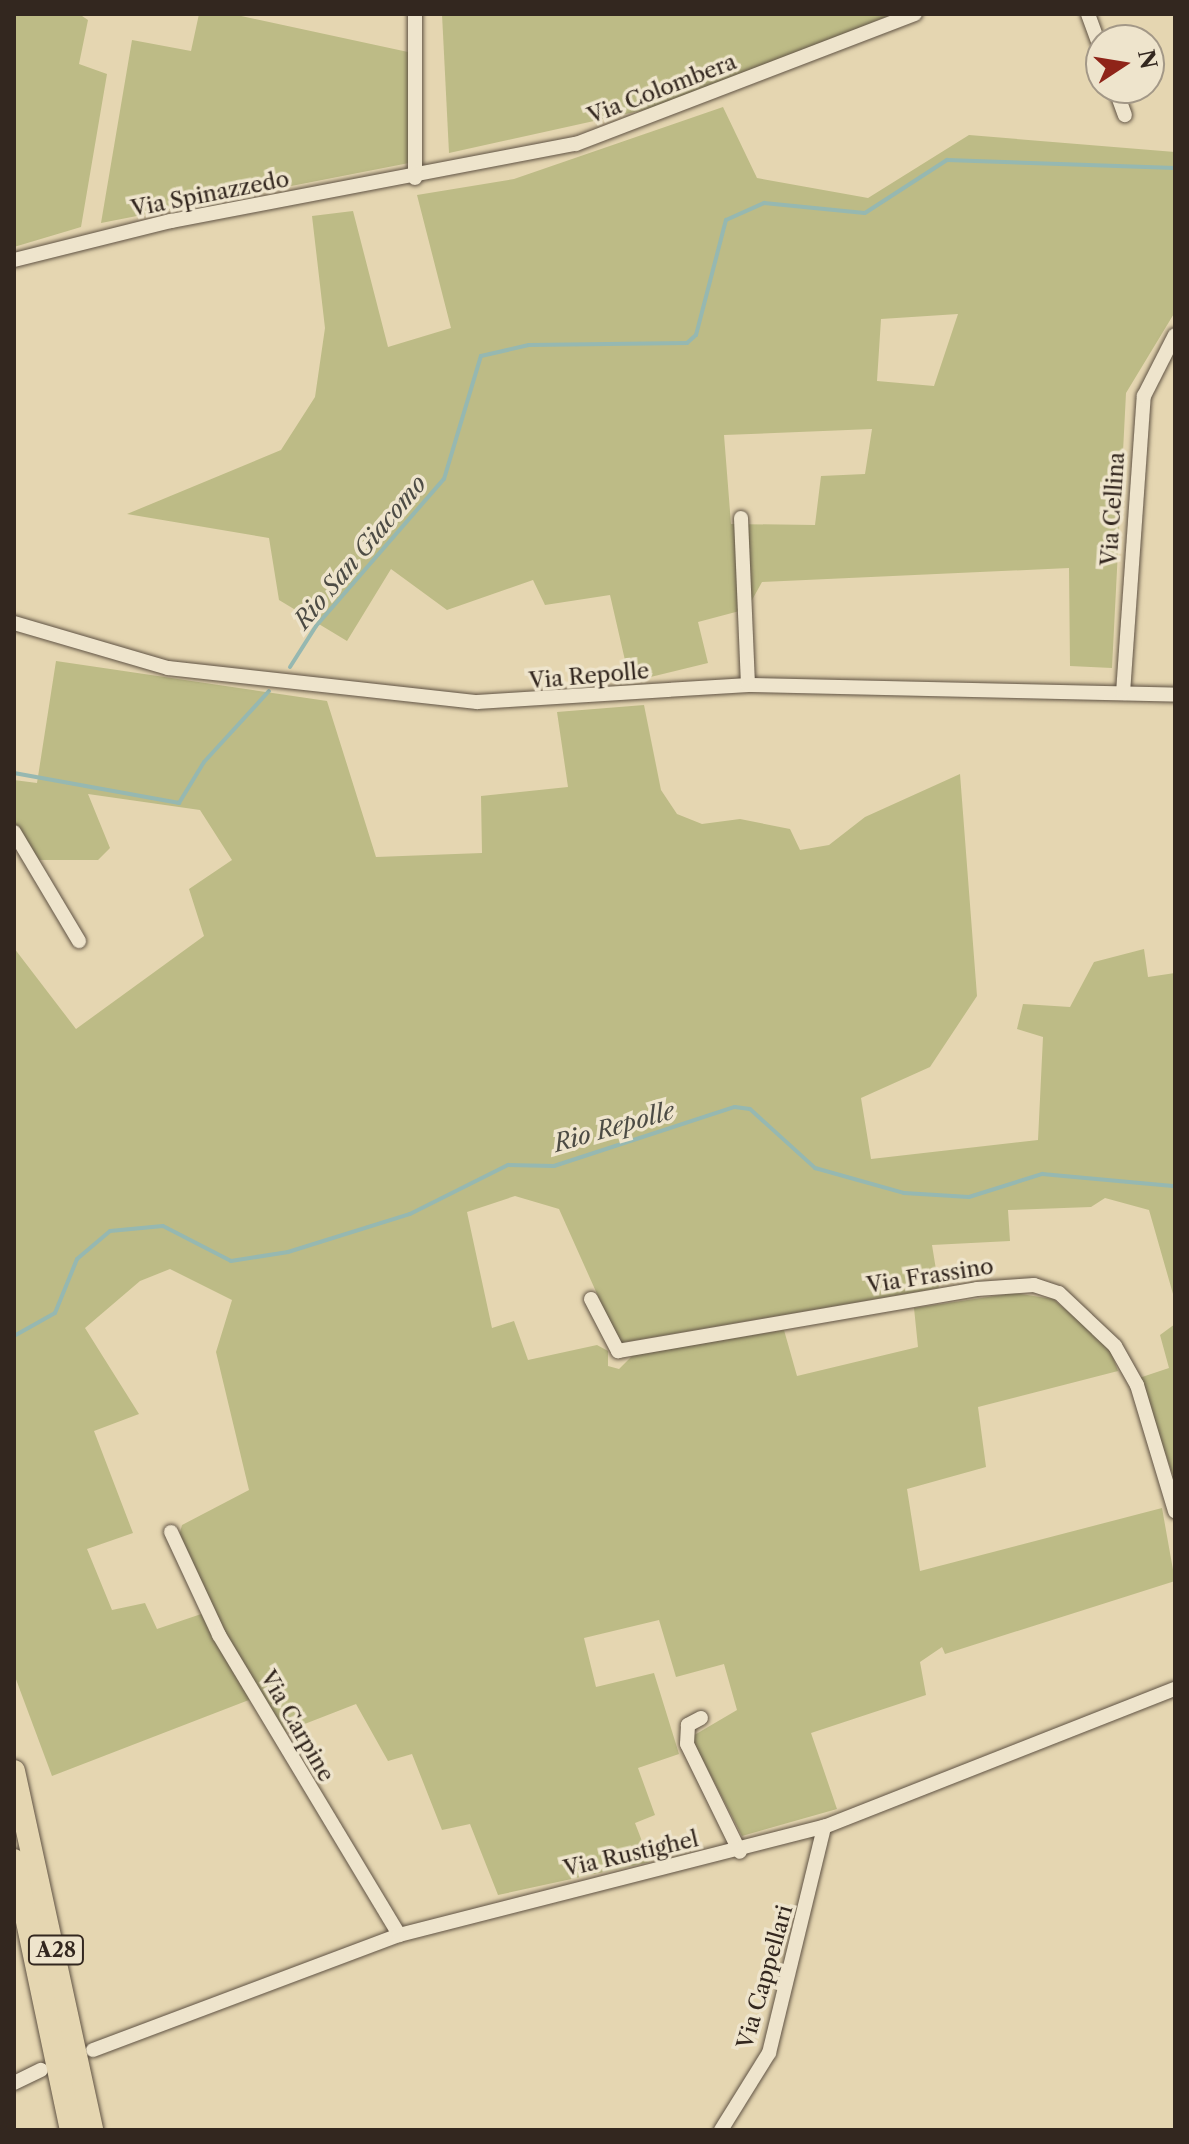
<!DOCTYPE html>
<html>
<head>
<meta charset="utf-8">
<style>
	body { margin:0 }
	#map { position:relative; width:1189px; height:2144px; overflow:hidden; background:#e5d6b1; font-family:"Libre Caslon Text",serif }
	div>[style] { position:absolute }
	.green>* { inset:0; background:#bdbb86 }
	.stream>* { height:4px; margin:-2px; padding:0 2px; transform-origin:2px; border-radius:2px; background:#96b8b1 }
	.roads { filter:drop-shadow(0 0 2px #605344) drop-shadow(0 0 2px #605344) }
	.minor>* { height:14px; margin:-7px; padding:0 7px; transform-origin:7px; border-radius:7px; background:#eee4cc }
	.highway>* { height:22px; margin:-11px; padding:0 11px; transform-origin:11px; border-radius:11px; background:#e5d6b1 }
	span { translate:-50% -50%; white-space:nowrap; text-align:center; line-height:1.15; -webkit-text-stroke:7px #eee4cc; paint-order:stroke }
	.shield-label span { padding:2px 6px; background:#eee4cc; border:2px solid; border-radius:6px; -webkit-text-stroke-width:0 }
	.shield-label { font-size:20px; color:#33271f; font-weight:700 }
	.street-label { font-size:22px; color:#33271f }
	.water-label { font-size:24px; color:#4c4b44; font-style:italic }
	.frame { position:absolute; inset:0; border:16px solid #33271f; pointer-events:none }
	.north { position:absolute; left:1085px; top:24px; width:80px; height:80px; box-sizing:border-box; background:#eee4cc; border:2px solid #a39887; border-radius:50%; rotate:78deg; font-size:22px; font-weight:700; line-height:32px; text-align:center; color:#33271f }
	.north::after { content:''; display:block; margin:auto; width:28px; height:36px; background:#8f2418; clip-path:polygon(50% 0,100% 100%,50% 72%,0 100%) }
</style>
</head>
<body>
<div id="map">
	<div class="green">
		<div style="clip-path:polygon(14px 14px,79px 14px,88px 20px,79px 64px,107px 74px,81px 227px,14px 247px)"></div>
		<div style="clip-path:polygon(199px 14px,232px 14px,408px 52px,409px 163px,101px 223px,132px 40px,191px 51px)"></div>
		<div style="clip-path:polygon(442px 14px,892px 14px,689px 100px,449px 153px)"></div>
		<div style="clip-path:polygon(evenodd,723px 107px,757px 178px,868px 198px,969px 135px,1175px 152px,1175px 312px,1126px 393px,1112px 668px,1070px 666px,1069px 568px,762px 582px,747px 609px,698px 622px,708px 663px,630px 682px,610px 595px,545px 605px,533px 580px,447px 610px,391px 569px,347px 641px,279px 600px,269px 538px,127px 514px,281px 450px,315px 397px,325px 328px,312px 216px,353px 211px,388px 347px,451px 328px,417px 195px,514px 179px,723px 107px,958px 314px,934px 386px,877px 381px,881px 319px,958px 314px,723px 107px,872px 429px,865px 474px,821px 476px,815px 525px,731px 524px,724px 435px,872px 429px)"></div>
		<div style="clip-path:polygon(evenodd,56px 661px,327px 701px,376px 857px,482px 853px,481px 796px,568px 787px,557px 712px,644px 705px,661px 790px,677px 814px,702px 824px,740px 819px,790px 829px,800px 850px,829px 845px,865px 817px,960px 774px,977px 996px,930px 1067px,861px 1098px,871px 1159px,1038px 1140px,1043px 1037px,1017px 1029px,1023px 1004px,1070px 1007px,1094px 962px,1144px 949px,1148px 977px,1175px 973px,1175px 1301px,1149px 1210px,1105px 1198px,1091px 1207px,1008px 1210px,1010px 1241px,932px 1245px,939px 1288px,619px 1343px,559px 1209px,515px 1196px,467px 1212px,492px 1328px,514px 1321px,528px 1360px,597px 1345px,608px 1351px,608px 1366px,619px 1369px,633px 1355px,784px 1330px,797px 1376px,918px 1347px,914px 1308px,1015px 1293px,1053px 1299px,1109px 1346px,1118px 1371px,978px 1407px,986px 1467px,907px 1489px,920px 1571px,1162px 1508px,1175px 1581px,945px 1654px,942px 1647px,920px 1662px,926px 1695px,811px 1733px,837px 1809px,742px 1836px,691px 1737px,737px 1710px,724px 1664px,676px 1677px,659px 1620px,584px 1638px,596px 1687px,654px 1673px,679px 1754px,638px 1768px,655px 1815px,635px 1823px,650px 1862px,498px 1895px,470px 1824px,442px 1830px,412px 1754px,388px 1761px,356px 1704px,284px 1732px,262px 1695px,52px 1776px,14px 1674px,14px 948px,76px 1029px,204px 936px,189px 889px,232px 860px,200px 810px,88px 794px,110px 848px,98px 860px,36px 860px,14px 823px,14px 780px,37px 783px,56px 661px,170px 1269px,232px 1300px,216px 1352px,249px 1490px,182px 1525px,179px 1536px,213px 1610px,157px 1629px,145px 1603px,112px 1610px,87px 1549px,133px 1533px,94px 1431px,139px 1414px,85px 1328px,140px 1281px,170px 1269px)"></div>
		<div style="clip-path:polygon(1175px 1324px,1175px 1481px,1139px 1378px,1169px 1368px,1160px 1335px)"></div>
	</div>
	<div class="stream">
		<div style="left:290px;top:667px;width:49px;rotate:-57.6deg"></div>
		<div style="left:316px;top:626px;width:195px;rotate:-49deg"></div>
		<div style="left:444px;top:479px;width:128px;rotate:-73.3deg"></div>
		<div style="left:481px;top:356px;width:49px;rotate:-12.9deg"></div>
		<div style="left:529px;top:345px;width:158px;rotate:-0.7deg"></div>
		<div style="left:687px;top:343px;width:12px;rotate:-42deg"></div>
		<div style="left:696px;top:335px;width:119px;rotate:-75.4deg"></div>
		<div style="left:726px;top:220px;width:42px;rotate:-24.1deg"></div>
		<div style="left:764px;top:203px;width:101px;rotate:5.7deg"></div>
		<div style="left:865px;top:213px;width:98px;rotate:-32.9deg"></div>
		<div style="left:947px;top:160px;width:228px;rotate:2deg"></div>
		<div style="left:14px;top:773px;width:168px;rotate:10.3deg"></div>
		<div style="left:179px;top:803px;width:48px;rotate:-58.6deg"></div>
		<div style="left:204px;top:762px;width:96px;rotate:-47.5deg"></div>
		<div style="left:14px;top:1336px;width:47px;rotate:-29.3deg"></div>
		<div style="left:55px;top:1313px;width:58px;rotate:-67.8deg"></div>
		<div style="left:77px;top:1259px;width:43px;rotate:-40.3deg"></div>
		<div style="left:110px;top:1231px;width:53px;rotate:-5.4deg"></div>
		<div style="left:163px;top:1226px;width:76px;rotate:27.2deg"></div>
		<div style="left:231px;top:1261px;width:58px;rotate:-9deg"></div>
		<div style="left:288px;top:1252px;width:128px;rotate:-17.3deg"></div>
		<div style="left:410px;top:1214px;width:110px;rotate:-26.6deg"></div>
		<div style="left:508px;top:1165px;width:46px;rotate:1.2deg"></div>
		<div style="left:554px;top:1166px;width:190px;rotate:-18.1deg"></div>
		<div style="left:735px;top:1107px;width:15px;rotate:8deg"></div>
		<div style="left:750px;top:1109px;width:88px;rotate:42.2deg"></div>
		<div style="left:815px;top:1168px;width:92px;rotate:15.7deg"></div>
		<div style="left:904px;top:1193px;width:65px;rotate:3.5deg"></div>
		<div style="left:969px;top:1197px;width:77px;rotate:-17.5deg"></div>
		<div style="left:1042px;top:1174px;width:134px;rotate:5.2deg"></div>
	</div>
	<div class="roads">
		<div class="minor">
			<div style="left:415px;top:14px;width:164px;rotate:90deg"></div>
			<div style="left:1088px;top:14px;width:38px;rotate:70deg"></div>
			<div style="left:1115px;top:88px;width:29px;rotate:70deg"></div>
			<div style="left:14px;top:260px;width:162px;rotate:-14deg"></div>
			<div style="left:171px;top:221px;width:412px;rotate:-10.8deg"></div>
			<div style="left:576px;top:144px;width:363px;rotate:-21deg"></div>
			<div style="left:741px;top:518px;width:167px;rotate:87.6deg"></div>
			<div style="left:14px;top:623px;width:160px;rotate:16.3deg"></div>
			<div style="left:168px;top:668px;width:311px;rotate:6.3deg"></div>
			<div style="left:477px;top:702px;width:272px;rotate:-3.6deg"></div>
			<div style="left:748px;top:685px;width:427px;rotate:1.3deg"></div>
			<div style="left:1123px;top:693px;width:298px;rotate:-86deg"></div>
			<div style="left:1144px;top:396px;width:68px;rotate:-63.1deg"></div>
			<div style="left:14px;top:832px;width:127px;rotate:59.2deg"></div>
			<div style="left:591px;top:1299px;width:59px;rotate:62.6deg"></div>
			<div style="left:618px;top:1351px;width:364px;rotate:-9.8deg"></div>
			<div style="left:977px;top:1289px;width:57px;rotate:-4deg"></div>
			<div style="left:1034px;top:1285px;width:26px;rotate:18deg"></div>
			<div style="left:1059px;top:1293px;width:77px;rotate:43.4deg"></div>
			<div style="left:1115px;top:1346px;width:45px;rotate:60.6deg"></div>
			<div style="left:1137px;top:1385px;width:132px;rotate:73.2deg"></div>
			<div style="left:171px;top:1532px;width:114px;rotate:65deg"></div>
			<div style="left:219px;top:1635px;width:350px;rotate:59deg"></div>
			<div style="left:701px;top:1718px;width:15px;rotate:152deg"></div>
			<div style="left:688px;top:1725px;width:19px;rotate:93deg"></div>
			<div style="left:687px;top:1744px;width:120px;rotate:63.9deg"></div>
			<div style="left:93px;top:2050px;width:327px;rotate:-20.6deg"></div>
			<div style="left:399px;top:1935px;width:439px;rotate:-14.3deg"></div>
			<div style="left:824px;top:1827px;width:377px;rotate:-21.5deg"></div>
			<div style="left:14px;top:2083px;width:30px;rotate:-26deg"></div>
			<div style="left:721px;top:2130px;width:91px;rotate:-58.1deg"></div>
			<div style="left:769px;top:2053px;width:233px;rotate:-76.3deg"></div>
		</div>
		<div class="highway">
			<div style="left:14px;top:1771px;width:367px;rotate:77.7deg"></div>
			<div style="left:14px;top:1860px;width:276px;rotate:78.1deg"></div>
		</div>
	</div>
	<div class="shield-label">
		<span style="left:56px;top:1950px">A28</span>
	</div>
	<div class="street-label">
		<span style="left:662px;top:89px;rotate:-21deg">Via Colombera</span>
		<span style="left:210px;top:194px;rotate:-11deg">Via Spinazzedo</span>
		<span style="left:1113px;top:509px;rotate:-86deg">Via Cellina</span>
		<span style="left:589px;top:676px;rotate:-5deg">Via Repolle</span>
		<span style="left:930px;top:1276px;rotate:-9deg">Via Frassino</span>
		<span style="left:297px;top:1726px;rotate:60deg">Via Carpine</span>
		<span style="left:631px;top:1854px;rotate:-13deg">Via Rustighel</span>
		<span style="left:765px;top:1977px;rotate:-74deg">Via Cappellari</span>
	</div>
	<div class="water-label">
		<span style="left:360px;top:552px;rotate:-50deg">Rio San Giacomo</span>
		<span style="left:614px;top:1127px;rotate:-16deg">Rio Repolle</span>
	</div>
	<div class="frame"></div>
	<div class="north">N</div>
</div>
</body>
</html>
